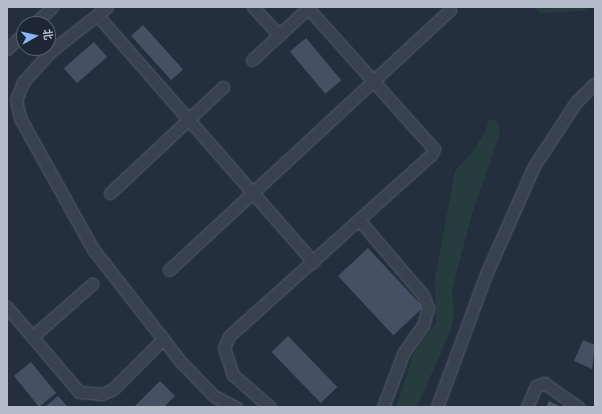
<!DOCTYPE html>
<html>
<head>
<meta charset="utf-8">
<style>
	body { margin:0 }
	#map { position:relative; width:602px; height:414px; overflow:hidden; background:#242f3e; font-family:Figtree,"Noto Sans SC",sans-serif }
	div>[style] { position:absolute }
	.green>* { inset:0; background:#263c3f }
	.building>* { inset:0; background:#455162; transform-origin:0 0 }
	.path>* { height:2px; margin-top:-1px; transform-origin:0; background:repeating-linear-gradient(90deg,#44595c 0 3px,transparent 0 6px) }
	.roads { filter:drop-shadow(0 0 1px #565f6c) drop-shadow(0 0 1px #565f6c) }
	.minor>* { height:11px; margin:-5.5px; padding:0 5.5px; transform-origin:5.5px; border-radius:5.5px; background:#38414e }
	span { translate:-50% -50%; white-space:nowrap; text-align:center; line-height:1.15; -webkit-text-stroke:3.5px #1d2633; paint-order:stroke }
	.frame { position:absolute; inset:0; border:8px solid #b4bcc9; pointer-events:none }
	.north { position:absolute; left:16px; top:16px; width:40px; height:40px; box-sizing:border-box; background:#1d2633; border:1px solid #59626f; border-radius:50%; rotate:82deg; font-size:11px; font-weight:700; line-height:16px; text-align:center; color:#b4bcc9 }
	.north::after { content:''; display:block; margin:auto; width:14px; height:18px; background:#8ab4f8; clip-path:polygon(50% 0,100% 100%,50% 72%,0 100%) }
</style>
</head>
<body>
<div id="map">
	<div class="green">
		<div style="clip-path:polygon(534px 7px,589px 7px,583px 11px,541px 13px)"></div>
		<div style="clip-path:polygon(494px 119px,500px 126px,499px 136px,471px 217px,452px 291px,454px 315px,451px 329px,417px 407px,396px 407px,414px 352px,436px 323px,435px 279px,455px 171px,474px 150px,486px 130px,488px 120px)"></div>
	</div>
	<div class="building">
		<div style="left:143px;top:25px;width:60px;height:16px;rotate:48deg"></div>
		<div style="left:306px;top:38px;width:55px;height:21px;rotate:50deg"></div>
		<div style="left:94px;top:42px;width:20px;height:40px;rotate:49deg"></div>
		<div style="left:368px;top:248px;width:81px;height:41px;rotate:47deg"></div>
		<div style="left:288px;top:336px;width:71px;height:23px;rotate:46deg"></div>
		<div style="clip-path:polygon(583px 340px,595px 345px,592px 369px,574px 361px)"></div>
		<div style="left:31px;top:362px;width:40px;height:22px;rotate:51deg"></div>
		<div style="clip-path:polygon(160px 381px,175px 396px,164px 407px,134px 407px)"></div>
		<div style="clip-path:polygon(58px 396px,68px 407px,45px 407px)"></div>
		<div style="clip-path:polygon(549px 401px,561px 407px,546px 407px)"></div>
	</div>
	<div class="path">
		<div style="left:595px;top:296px;width:24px;rotate:90deg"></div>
	</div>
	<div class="roads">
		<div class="minor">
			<div style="left:107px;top:7px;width:71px;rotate:141.8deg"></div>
			<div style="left:51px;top:51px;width:42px;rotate:132.1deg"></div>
			<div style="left:23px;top:82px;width:19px;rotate:111deg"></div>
			<div style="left:16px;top:100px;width:18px;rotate:77deg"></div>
			<div style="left:20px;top:118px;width:150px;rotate:60.9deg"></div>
			<div style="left:93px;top:249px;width:143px;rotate:52.1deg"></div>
			<div style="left:181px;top:362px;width:47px;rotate:45.9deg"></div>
			<div style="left:214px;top:396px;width:25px;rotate:27deg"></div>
			<div style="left:253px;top:7px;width:38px;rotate:47deg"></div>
			<div style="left:98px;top:16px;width:327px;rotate:48.8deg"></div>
			<div style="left:34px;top:24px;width:25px;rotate:-43deg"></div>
			<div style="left:7px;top:49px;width:23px;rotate:-43deg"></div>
			<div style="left:252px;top:60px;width:78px;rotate:-42.9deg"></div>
			<div style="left:110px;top:193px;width:155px;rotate:-43.2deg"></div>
			<div style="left:359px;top:220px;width:99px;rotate:49.5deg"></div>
			<div style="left:423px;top:295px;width:14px;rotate:69deg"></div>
			<div style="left:428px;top:308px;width:18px;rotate:106deg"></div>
			<div style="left:423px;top:325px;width:35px;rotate:125deg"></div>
			<div style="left:403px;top:354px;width:57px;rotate:110.7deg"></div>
			<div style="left:169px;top:270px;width:383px;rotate:-42.8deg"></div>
			<div style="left:7px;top:307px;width:111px;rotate:49.7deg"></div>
			<div style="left:79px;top:392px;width:23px;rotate:5deg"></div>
			<div style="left:102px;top:394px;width:12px;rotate:-24deg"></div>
			<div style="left:113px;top:389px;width:71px;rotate:-45deg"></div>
			<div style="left:33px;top:336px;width:79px;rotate:-41.4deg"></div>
			<div style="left:270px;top:407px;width:49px;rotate:-139.1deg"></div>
			<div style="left:233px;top:375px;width:28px;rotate:-108deg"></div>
			<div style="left:224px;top:348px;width:13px;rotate:-67deg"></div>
			<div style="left:229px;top:336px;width:271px;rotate:-41.9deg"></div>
			<div style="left:431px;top:155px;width:7px;rotate:-63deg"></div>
			<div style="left:434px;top:149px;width:189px;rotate:-131.8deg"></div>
			<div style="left:437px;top:407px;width:144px;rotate:-69.7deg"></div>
			<div style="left:487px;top:272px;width:116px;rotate:-66.1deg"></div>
			<div style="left:534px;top:166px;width:77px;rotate:-56.7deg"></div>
			<div style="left:576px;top:102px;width:27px;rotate:-45deg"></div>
			<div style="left:527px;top:407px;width:23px;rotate:-67deg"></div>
			<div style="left:536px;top:386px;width:9px;rotate:-21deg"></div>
			<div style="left:544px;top:383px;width:42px;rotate:35.2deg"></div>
		</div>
	</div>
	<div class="frame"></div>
	<div class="north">北</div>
</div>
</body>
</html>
